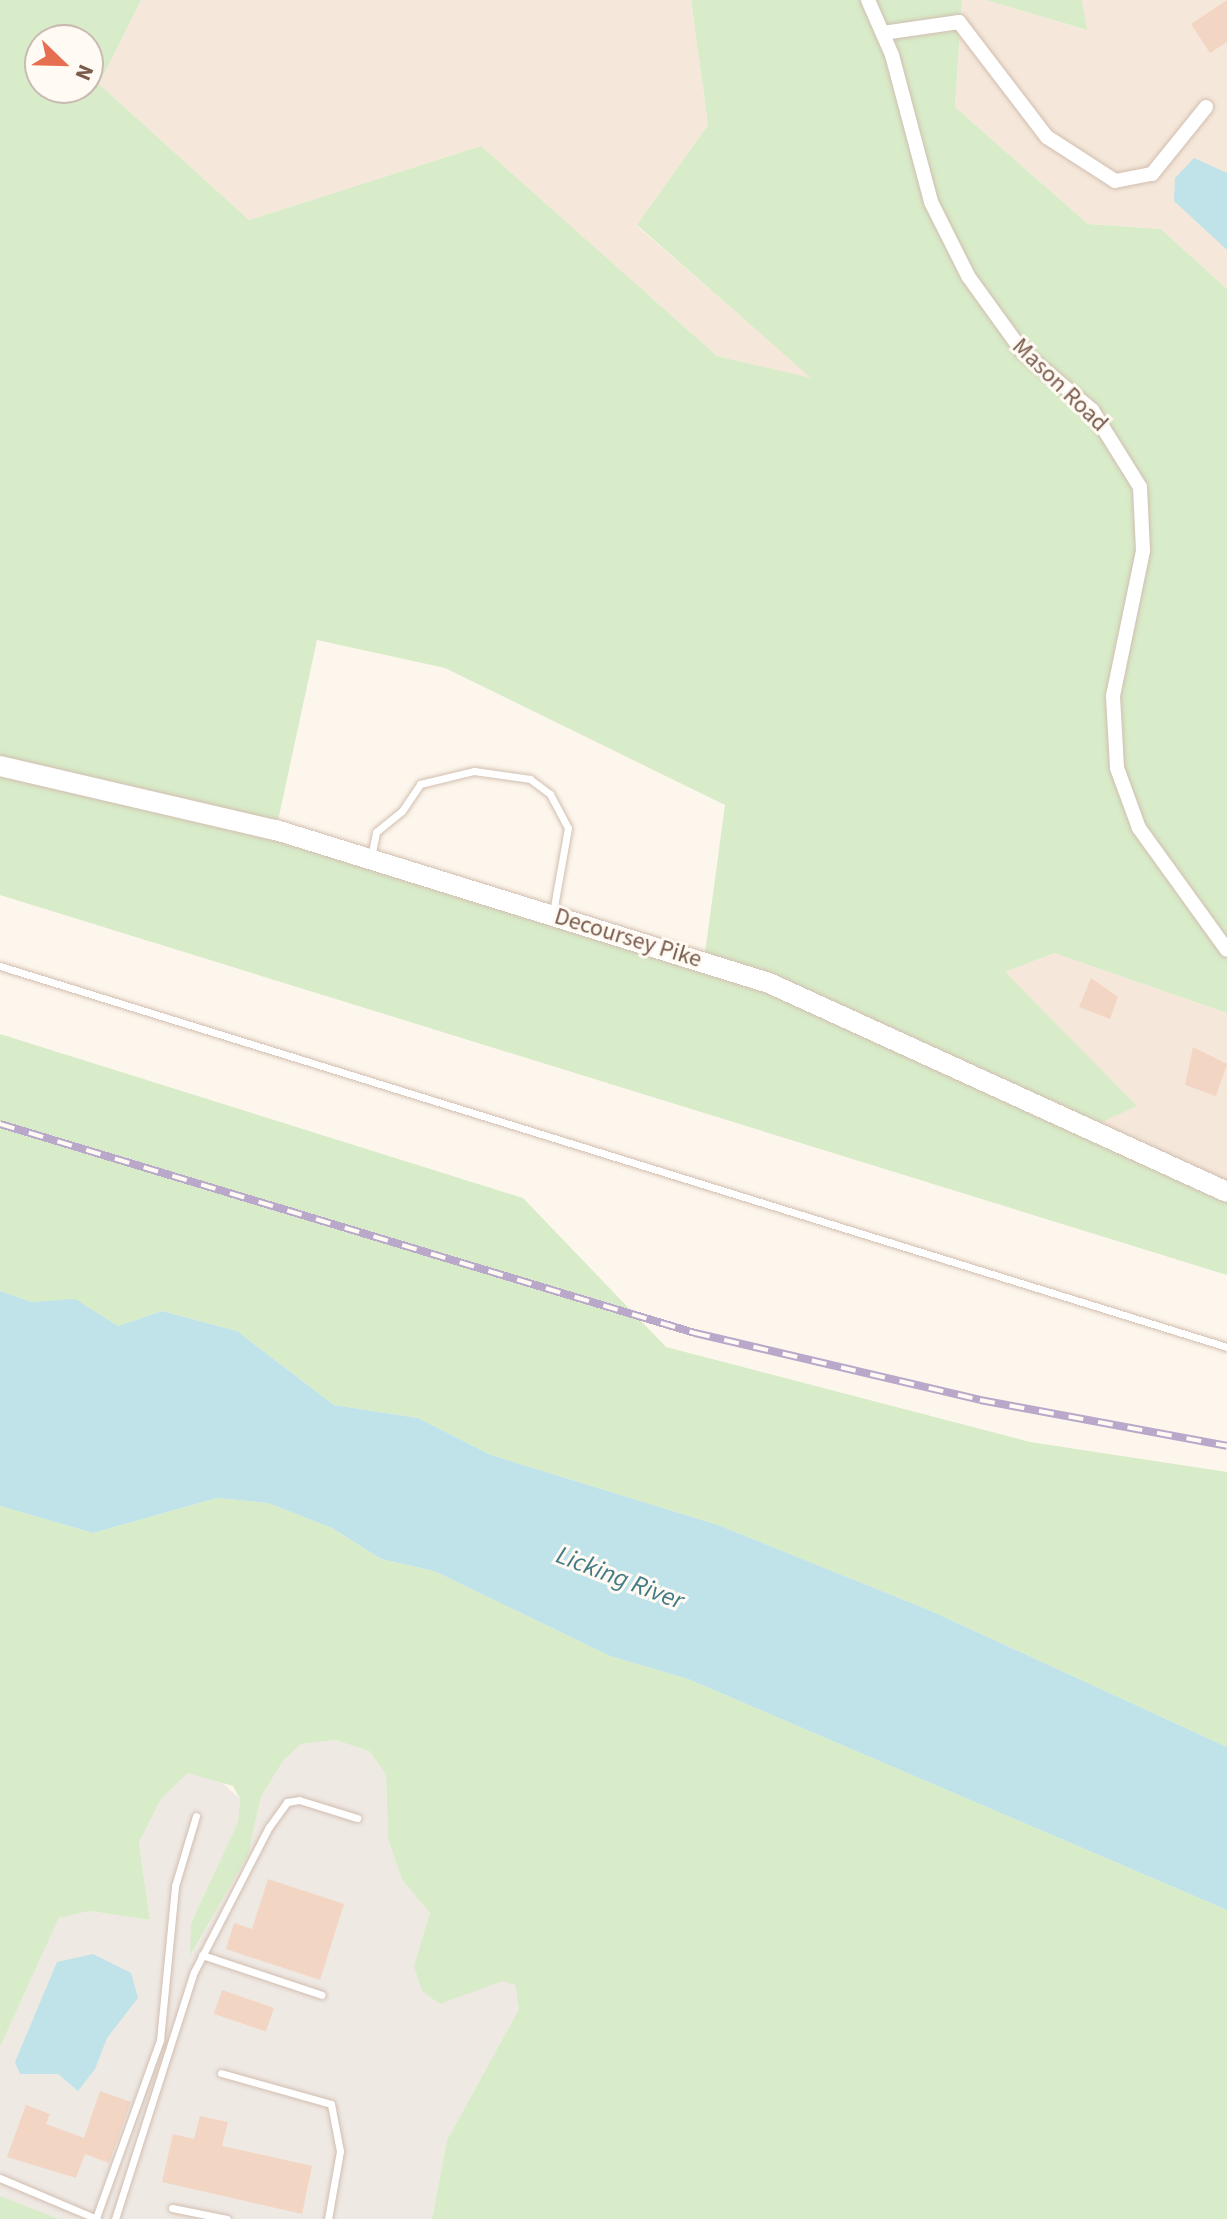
<!DOCTYPE html>
<html>
<head>
<meta charset="utf-8">
<style>
	body { margin:0 }
	#map { position:relative; width:1227px; height:2219px; overflow:hidden; background:#fdf6ec; font-family:"Source Sans 3",sans-serif }
	div>[style] { position:absolute }
	.residential>* { inset:0; background:#f5e8da }
	.industrial>* { inset:0; background:#efe9e4 }
	.green>* { inset:0; background:#d8ecc9 }
	.water>* { inset:0; background:#bfe3e8 }
	.building>* { inset:0; background:#f3d5c3; transform-origin:0 0 }
	.roads { filter:drop-shadow(0 0 2px #d1beb0) drop-shadow(0 0 2px #d1beb0) }
	.lane>* { height:7px; margin:-3.5px; padding:0 3.5px; transform-origin:3.5px; border-radius:3.5px; background:#fff }
	.street>* { height:14px; margin:-7px; padding:0 7px; transform-origin:7px; border-radius:7px; background:#fff }
	.secondary>* { height:20px; margin:-10px; padding:0 10px; transform-origin:10px; border-radius:10px; background:#fff }
	.rail>* { height:8px; margin-top:-4px; transform-origin:0; background:repeating-linear-gradient(90deg,#fffaf3 0 15px,#b9a8c9 0 30px); box-sizing:border-box; border-block:2px solid #b9a8c9 }
	span { translate:-50% -50%; white-space:nowrap; text-align:center; line-height:1.15; -webkit-text-stroke:6px #fffaf3; paint-order:stroke }
	.street-label { font-size:24px; color:#7a5c4d }
	.water-label { font-size:26px; color:#437c86; font-style:italic }
	.north { position:absolute; left:24px; top:24px; width:80px; height:80px; box-sizing:border-box; background:#fffaf3; border:2px solid #cabbb1; border-radius:50%; rotate:113deg; font-size:22px; font-weight:700; line-height:32px; text-align:center; color:#7a5c4d }
	.north::after { content:''; display:block; margin:auto; width:28px; height:36px; background:#e76f51; clip-path:polygon(50% 0,100% 100%,50% 72%,0 100%) }
</style>
</head>
<body>
<div id="map">
	<div class="residential">
		<div style="clip-path:polygon(141px 0,691px 0,708px 125px,637px 226px,813px 379px,717px 356px,481px 146px,249px 220px,99px 84px)"></div>
		<div style="clip-path:polygon(962px 0,986px 0,1086px 30px,1082px 0,1227px 0,1227px 289px,1161px 229px,1088px 224px,955px 107px)"></div>
		<div style="clip-path:polygon(1054px 953px,1227px 1013px,1227px 1192px,1088px 1128px,1136px 1106px,1004px 972px)"></div>
	</div>
	<div class="industrial">
		<div style="clip-path:polygon(335px 1740px,369px 1751px,386px 1775px,388px 1839px,402px 1880px,430px 1913px,424px 1937px,478px 1989px,502px 1980px,515px 1985px,519px 2009px,447px 2140px,432px 2219px,0 2219px,0 2047px,59px 1918px,90px 1911px,150px 1920px,139px 1843px,161px 1799px,188px 1773px,218px 1779px,240px 1799px,238px 1822px,191px 1923px,191px 1955px,248px 1855px,261px 1797px,283px 1761px,301px 1744px)"></div>
	</div>
	<div class="green">
		<div style="clip-path:polygon(evenodd,0 0,141px 0,99px 84px,249px 220px,481px 146px,717px 356px,811px 378px,637px 225px,708px 125px,691px 0,962px 0,955px 107px,1088px 224px,1161px 229px,1227px 289px,1227px 1013px,1054px 953px,1005px 972px,1137px 1106px,1089px 1128px,1227px 1192px,1227px 1275px,0 895px,0 0,40px 40px,88px 40px,88px 88px,40px 88px,40px 40px,0 0,317px 640px,445px 668px,725px 805px,704px 960px,276px 830px,317px 640px)"></div>
		<div style="clip-path:polygon(986px 0,1082px 0,1087px 30px)"></div>
		<div style="clip-path:polygon(0 1034px,523px 1198px,666px 1347px,1030px 1442px,1227px 1472px,1227px 1747px,929px 1610px,718px 1525px,491px 1455px,418px 1418px,334px 1405px,237px 1331px,162px 1311px,118px 1326px,75px 1300px,32px 1302px,0 1291px)"></div>
		<div style="clip-path:polygon(217px 1498px,268px 1503px,332px 1528px,381px 1559px,434px 1571px,610px 1656px,688px 1679px,1227px 1910px,1227px 2219px,432px 2219px,447px 2140px,519px 2009px,515px 1985px,502px 1981px,440px 2004px,422px 1991px,414px 1966px,430px 1913px,402px 1880px,388px 1839px,386px 1775px,369px 1751px,335px 1740px,301px 1744px,283px 1761px,261px 1797px,248px 1855px,190px 1956px,191px 1923px,238px 1822px,240px 1799px,233px 1786px,188px 1773px,161px 1799px,139px 1843px,150px 1920px,90px 1911px,59px 1918px,0 2047px,0 1506px,93px 1533px)"></div>
		<div style="clip-path:polygon(0 2196px,59px 2219px,0 2219px)"></div>
	</div>
	<div class="water">
		<div style="clip-path:polygon(1194px 158px,1227px 173px,1227px 250px,1174px 201px,1175px 178px)"></div>
		<div style="clip-path:polygon(0 1291px,32px 1302px,75px 1299px,118px 1326px,162px 1311px,237px 1331px,334px 1405px,418px 1418px,491px 1455px,718px 1525px,929px 1610px,1227px 1747px,1227px 1910px,688px 1679px,610px 1656px,434px 1571px,381px 1559px,332px 1528px,268px 1503px,217px 1498px,93px 1533px,0 1506px)"></div>
		<div style="clip-path:polygon(93px 1954px,131px 1973px,138px 1998px,107px 2038px,95px 2069px,78px 2091px,58px 2074px,20px 2074px,15px 2062px,57px 1962px)"></div>
	</div>
	<div class="building">
		<div style="clip-path:polygon(1227px 0,1227px 42px,1210px 53px,1191px 24px)"></div>
		<div style="clip-path:polygon(1091px 978px,1118px 997px,1110px 1019px,1079px 1007px)"></div>
		<div style="clip-path:polygon(1193px 1047px,1227px 1064px,1216px 1096px,1185px 1085px)"></div>
		<div style="clip-path:polygon(268px 1879px,344px 1904px,320px 1980px,226px 1949px,234px 1923px,252px 1929px)"></div>
		<div style="left:222px;top:1990px;width:55px;height:25px;rotate:19deg"></div>
		<div style="clip-path:polygon(100px 2091px,131px 2102px,109px 2163px,85px 2154px,76px 2178px,7px 2157px,26px 2105px,50px 2114px,46px 2124px,84px 2138px)"></div>
		<div style="clip-path:polygon(200px 2116px,228px 2122px,222px 2146px,312px 2166px,302px 2214px,162px 2182px,173px 2134px,194px 2139px)"></div>
	</div>
	<div class="roads">
		<div class="lane">
			<div style="left:371px;top:858px;width:26px;rotate:-79deg"></div>
			<div style="left:376px;top:832px;width:33px;rotate:-39deg"></div>
			<div style="left:402px;top:811px;width:32px;rotate:-56deg"></div>
			<div style="left:420px;top:784px;width:56px;rotate:-13.5deg"></div>
			<div style="left:474px;top:771px;width:57px;rotate:8.1deg"></div>
			<div style="left:530px;top:779px;width:25px;rotate:37deg"></div>
			<div style="left:550px;top:794px;width:38px;rotate:62deg"></div>
			<div style="left:568px;top:828px;width:85px;rotate:100.1deg"></div>
			<div style="left:0;top:966px;width:1285px;rotate:17.25deg"></div>
			<div style="left:202px;top:1955px;width:126px;rotate:18.4deg"></div>
			<div style="left:221px;top:2073px;width:114px;rotate:15.7deg"></div>
			<div style="left:331px;top:2104px;width:48px;rotate:79.2deg"></div>
			<div style="left:340px;top:2151px;width:69px;rotate:100deg"></div>
			<div style="left:0;top:2178px;width:105px;rotate:22.9deg"></div>
			<div style="left:172px;top:2208px;width:56px;rotate:11.3deg"></div>
			<div style="left:96px;top:2218px;width:189px;rotate:-70.2deg"></div>
			<div style="left:160px;top:2040px;width:155px;rotate:-84.4deg"></div>
			<div style="left:175px;top:1886px;width:73px;rotate:-73.3deg"></div>
			<div style="left:115px;top:2219px;width:259px;rotate:-72.3deg"></div>
			<div style="left:194px;top:1972px;width:163px;rotate:-62.7deg"></div>
			<div style="left:269px;top:1827px;width:31px;rotate:-54deg"></div>
			<div style="left:287px;top:1802px;width:12px;rotate:-9deg"></div>
			<div style="left:299px;top:1800px;width:61px;rotate:17.2deg"></div>
		</div>
		<div class="street">
			<div style="left:868px;top:0;width:60px;rotate:66.4deg"></div>
			<div style="left:892px;top:55px;width:152px;rotate:75.1deg"></div>
			<div style="left:931px;top:202px;width:83px;rotate:63.4deg"></div>
			<div style="left:968px;top:276px;width:92px;rotate:54.2deg"></div>
			<div style="left:1022px;top:351px;width:92px;rotate:40.1deg"></div>
			<div style="left:1092px;top:410px;width:91px;rotate:58.1deg"></div>
			<div style="left:1140px;top:487px;width:64px;rotate:87.3deg"></div>
			<div style="left:1143px;top:551px;width:148px;rotate:101.7deg"></div>
			<div style="left:1113px;top:696px;width:72px;rotate:86.8deg"></div>
			<div style="left:1117px;top:768px;width:64px;rotate:69.9deg"></div>
			<div style="left:1139px;top:828px;width:150px;rotate:54.2deg"></div>
			<div style="left:883px;top:33px;width:77px;rotate:-8.2deg"></div>
			<div style="left:959px;top:22px;width:145px;rotate:52.6deg"></div>
			<div style="left:1047px;top:137px;width:81px;rotate:32.9deg"></div>
			<div style="left:1115px;top:181px;width:38px;rotate:-11deg"></div>
			<div style="left:1152px;top:174px;width:86px;rotate:-51.1deg"></div>
		</div>
		<div class="secondary">
			<div style="left:0;top:766px;width:283px;rotate:13.1deg"></div>
			<div style="left:276px;top:830px;width:516px;rotate:17.24deg"></div>
			<div style="left:769px;top:983px;width:503px;rotate:24.53deg"></div>
		</div>
	</div>
	<div class="rail">
		<div style="left:0;top:1124px;width:726px;rotate:16.74deg"></div>
		<div style="left:695px;top:1333px;width:293px;rotate:13.2deg"></div>
		<div style="left:980px;top:1400px;width:251px;rotate:10.5deg"></div>
	</div>
	<div class="street-label">
		<span style="left:1060px;top:385px;rotate:44deg">Mason Road</span>
		<span style="left:628px;top:938px;rotate:17deg">Decoursey Pike</span>
	</div>
	<div class="water-label">
		<span style="left:620px;top:1578px;rotate:21deg">Licking River</span>
	</div>
	<div class="north">N</div>
</div>
</body>
</html>
